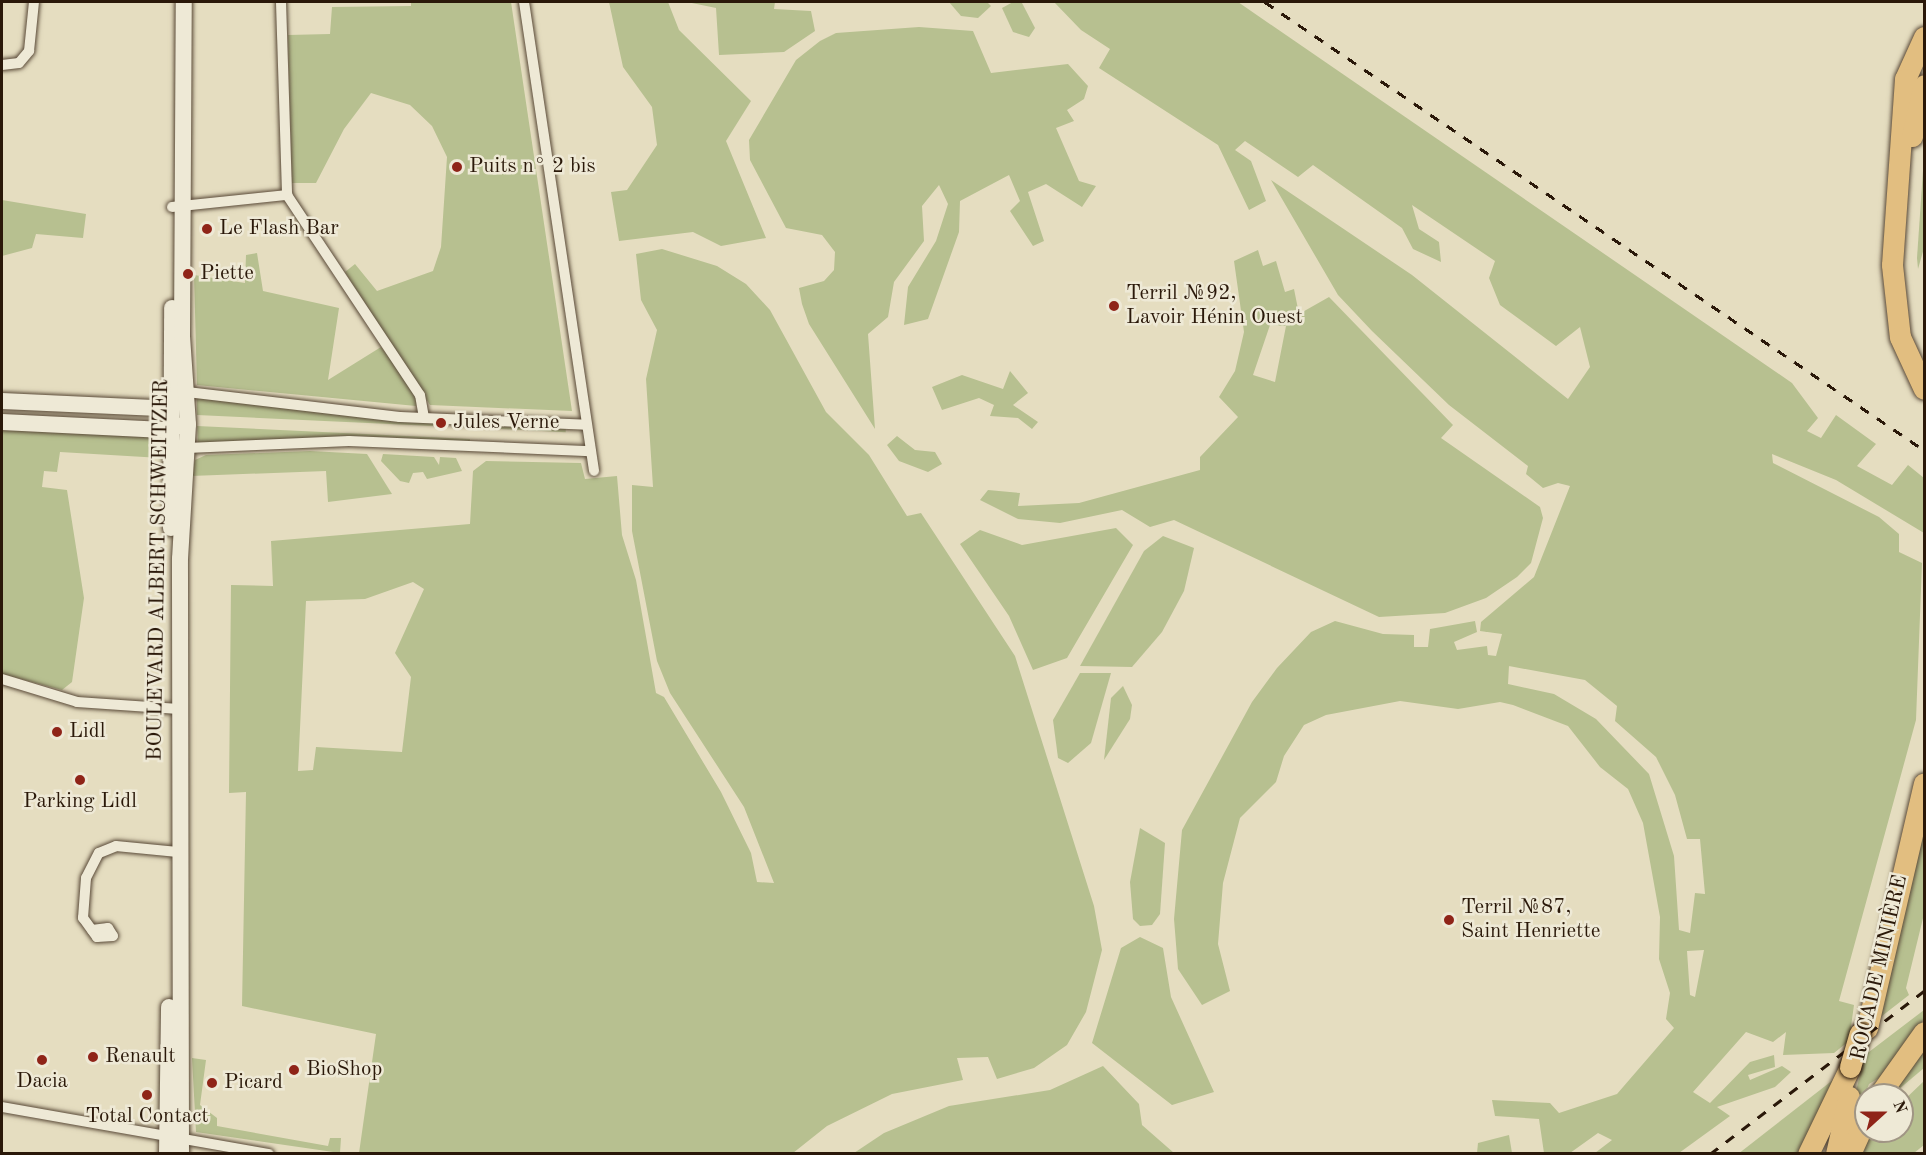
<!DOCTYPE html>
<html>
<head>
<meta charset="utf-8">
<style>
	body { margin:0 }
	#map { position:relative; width:1926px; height:1155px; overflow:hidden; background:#e5ddc0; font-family:"Old Standard TT",serif }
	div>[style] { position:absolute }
	.green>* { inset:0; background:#b7c090; transform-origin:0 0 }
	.roads { filter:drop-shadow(0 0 2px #594937) drop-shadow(0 0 2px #594937) }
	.minor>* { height:10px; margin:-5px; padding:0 5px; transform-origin:5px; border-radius:5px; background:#eee9d6 }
	.secondary>* { height:16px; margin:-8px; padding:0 8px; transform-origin:8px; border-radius:8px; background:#eee9d6 }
	.motorway>* { height:21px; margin:-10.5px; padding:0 10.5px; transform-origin:10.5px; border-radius:10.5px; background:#e2be80 }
	.rail>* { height:3px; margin-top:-1.5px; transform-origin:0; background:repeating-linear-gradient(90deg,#2a1809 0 10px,transparent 0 20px) }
	.bridges { filter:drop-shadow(0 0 2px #2a1809) drop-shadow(0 0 2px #2a1809) }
	.motorway-bridge>* { height:21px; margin:-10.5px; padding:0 10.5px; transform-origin:10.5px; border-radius:10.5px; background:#e2be80 }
	.dots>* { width:16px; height:16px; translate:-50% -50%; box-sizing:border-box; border:3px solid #eee9d6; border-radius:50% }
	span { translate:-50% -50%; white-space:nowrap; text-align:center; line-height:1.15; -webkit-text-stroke:5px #eee9d6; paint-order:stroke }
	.poi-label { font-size:21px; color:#2a1809 }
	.left { translate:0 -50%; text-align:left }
	.street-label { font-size:21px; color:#2a1809 }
	.frame { position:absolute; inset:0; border:3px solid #2a1809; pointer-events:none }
	.north { position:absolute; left:1854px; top:1083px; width:60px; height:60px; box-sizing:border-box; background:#eee9d6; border:2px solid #a09584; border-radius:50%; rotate:69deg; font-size:16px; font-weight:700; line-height:24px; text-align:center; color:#2a1809 }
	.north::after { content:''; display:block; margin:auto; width:21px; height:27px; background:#8f2418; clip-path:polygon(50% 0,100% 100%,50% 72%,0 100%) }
</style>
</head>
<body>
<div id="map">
	<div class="green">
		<div style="clip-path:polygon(411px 2px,511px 2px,572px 411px,430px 405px,345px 272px,355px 264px,377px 291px,433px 271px,441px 247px,447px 157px,432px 126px,410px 105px,371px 93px,344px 129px,316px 183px,292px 183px,288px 35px,330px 34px,332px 7px,411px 6px)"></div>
		<div style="clip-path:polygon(609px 2px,668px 2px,679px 30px,751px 101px,726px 141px,766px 238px,721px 246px,693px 232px,619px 241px,611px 192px,627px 190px,657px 145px,652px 107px,623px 67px)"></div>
		<div style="clip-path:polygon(687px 2px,775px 2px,774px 9px,811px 11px,815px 31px,784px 52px,719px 55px,716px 8px)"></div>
		<div style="clip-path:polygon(949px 2px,987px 2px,991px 6px,978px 18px,961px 16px)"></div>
		<div style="clip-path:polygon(1013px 2px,1022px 3px,1035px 28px,1029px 37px,1013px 32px,1002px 8px)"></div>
		<div style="clip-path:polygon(evenodd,1054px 2px,1238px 2px,1792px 383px,1818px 418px,1807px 431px,1821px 438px,1836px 415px,1876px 444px,1857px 466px,1892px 485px,1908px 465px,1924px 478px,1924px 533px,1836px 480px,1772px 454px,1773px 463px,1879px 517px,1899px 534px,1899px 552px,1922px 563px,1916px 720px,1839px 1001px,1854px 1005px,1849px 1041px,1834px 1053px,1783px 1055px,1786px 1032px,1773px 1042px,1746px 1032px,1693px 1092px,1710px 1103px,1750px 1062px,1774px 1055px,1775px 1067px,1748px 1075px,1750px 1080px,1782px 1066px,1791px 1072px,1775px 1087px,1717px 1107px,1730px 1116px,1679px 1153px,1595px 1153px,1612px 1140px,1598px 1133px,1570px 1153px,1544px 1153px,1539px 1119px,1495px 1116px,1492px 1100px,1550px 1103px,1559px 1113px,1617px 1094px,1674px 1028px,1666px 1019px,1670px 993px,1659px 959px,1660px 917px,1643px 823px,1628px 789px,1600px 767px,1568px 726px,1513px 705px,1500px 702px,1458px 709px,1400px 701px,1326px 715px,1304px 725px,1284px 756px,1276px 782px,1240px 818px,1223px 883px,1218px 944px,1230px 991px,1202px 1005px,1178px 969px,1174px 919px,1182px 830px,1252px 702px,1277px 668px,1311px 632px,1335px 621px,1383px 634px,1414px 635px,1414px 647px,1428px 647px,1430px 629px,1475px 621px,1477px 632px,1454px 642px,1457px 650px,1487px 646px,1488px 655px,1496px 656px,1502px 634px,1480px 631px,1481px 622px,1534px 577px,1570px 486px,1558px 483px,1543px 488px,1526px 474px,1528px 466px,1449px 405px,1372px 331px,1338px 295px,1271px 180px,1412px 275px,1568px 399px,1590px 367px,1580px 327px,1556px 346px,1500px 305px,1489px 278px,1495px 261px,1412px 205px,1419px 229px,1439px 242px,1441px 262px,1413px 249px,1402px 228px,1313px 165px,1298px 177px,1245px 141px,1235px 150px,1251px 161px,1266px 201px,1249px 210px,1218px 145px,1099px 68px,1110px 49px,1081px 30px,1054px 2px,1509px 666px,1585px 680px,1617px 706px,1615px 721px,1656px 757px,1675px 795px,1687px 839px,1700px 839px,1705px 894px,1695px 893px,1690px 933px,1679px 930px,1674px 856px,1649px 774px,1596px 719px,1554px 694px,1508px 684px,1509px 666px,1054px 2px,1704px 950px,1695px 997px,1690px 995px,1687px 951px,1704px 950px)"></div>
		<div style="clip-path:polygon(919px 27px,973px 31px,991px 73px,1068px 64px,1088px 86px,1084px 99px,1067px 110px,1074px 121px,1056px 128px,1079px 181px,1096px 186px,1082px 207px,1046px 184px,1028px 192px,1044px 241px,1033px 246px,1010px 211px,1020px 201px,1009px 175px,960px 201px,959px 232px,928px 319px,904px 325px,908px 287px,936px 241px,948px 204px,939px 185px,922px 206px,924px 241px,894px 282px,888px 317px,868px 334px,875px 429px,809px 324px,802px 304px,799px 288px,824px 281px,834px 270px,835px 252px,822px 235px,786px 228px,750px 160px,749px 140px,796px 60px,820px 41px,836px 33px)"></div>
		<div style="clip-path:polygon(1924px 156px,1924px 248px,1918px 269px,1917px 258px)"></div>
		<div style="clip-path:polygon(2px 200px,86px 214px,83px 238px,36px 234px,32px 248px,2px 256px)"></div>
		<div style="clip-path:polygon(evenodd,662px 249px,717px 266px,746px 284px,770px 310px,826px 412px,869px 455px,907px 516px,921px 513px,1015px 656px,1094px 906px,1102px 950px,1086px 1012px,1067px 1045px,1034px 1068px,997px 1079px,988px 1057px,957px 1058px,963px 1080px,892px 1094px,827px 1126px,793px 1153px,359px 1153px,376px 1034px,242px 1006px,246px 792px,229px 793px,231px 585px,273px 586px,271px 541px,470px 524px,473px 471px,486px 461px,581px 463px,585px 479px,617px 476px,622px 535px,636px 580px,656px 693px,664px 697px,721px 792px,751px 853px,757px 882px,774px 883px,744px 807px,670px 693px,657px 661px,632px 531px,632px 485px,653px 487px,646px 379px,657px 330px,641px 300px,636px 254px,662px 249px,413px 582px,424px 589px,395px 653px,411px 677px,402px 752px,316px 747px,313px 770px,298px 771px,306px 601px,365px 599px,413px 582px)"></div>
		<div style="clip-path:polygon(evenodd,1258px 250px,1263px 266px,1276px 261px,1285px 292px,1294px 289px,1299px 314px,1329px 297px,1453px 425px,1441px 438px,1540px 507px,1543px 518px,1531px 563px,1517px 577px,1486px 598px,1445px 613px,1379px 617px,1174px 520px,1150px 527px,1122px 510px,1060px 523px,1018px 519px,980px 500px,988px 490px,1020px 493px,1018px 506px,1079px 503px,1200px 470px,1200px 457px,1238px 417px,1219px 397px,1235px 371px,1244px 332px,1234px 261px,1258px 250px,1270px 325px,1286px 326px,1275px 382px,1253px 375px,1270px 325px)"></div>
		<div style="clip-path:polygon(257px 253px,263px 291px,339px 308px,328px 380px,381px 347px,418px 395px,416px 406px,197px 385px,194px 275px,245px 283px,246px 255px)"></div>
		<div style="clip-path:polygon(1010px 371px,1028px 393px,1013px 405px,1038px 422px,1032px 429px,1018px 418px,990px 416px,994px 405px,979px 398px,942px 410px,932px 387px,962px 375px,1003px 389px)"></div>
		<div style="clip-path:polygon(197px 397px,433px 421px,433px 426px,197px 415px)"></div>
		<div style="left:483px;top:423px;width:83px;height:5px;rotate:3deg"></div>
		<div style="clip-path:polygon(197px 426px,470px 439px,470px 443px,198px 443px)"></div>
		<div style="clip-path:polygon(2px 430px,152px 437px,151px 451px,161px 452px,161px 458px,60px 452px,57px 472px,44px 471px,42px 487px,67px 490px,84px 598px,72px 682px,62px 690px,2px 674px)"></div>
		<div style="clip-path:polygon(897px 436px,915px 450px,935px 452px,942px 464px,928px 472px,899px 461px,887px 445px)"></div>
		<div style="clip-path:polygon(310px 451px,367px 454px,392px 494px,328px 502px,326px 471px,191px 476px,195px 460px,206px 455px)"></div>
		<div style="clip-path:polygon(383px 454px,434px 457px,439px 465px,440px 457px,456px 458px,462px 471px,427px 479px,423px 472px,413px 473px,409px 483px,400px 481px,381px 461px)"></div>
		<div style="clip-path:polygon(1116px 528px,1133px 545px,1067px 658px,1033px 670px,1009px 616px,960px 544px,980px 530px,1022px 545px)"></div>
		<div style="clip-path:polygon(1163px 536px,1194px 548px,1184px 591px,1162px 632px,1132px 667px,1080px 666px,1144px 551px)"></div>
		<div style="clip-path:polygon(1080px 673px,1111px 673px,1091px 743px,1068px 763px,1058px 758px,1053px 720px)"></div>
		<div style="clip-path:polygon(1123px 686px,1132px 705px,1130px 719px,1104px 760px,1111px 698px)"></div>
		<div style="clip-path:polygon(1924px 813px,1924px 914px,1906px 988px,1909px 995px,1873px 1023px)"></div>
		<div style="clip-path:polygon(1140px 828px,1165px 843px,1160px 914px,1152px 925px,1140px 926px,1133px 919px,1130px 882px)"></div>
		<div style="clip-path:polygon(1140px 937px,1163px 948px,1171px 997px,1214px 1092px,1172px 1105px,1092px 1043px,1121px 948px)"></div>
		<div style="clip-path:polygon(1924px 1010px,1924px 1019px,1879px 1078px,1869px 1084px,1863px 1099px,1854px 1099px,1865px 1055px)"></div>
		<div style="clip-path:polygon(1924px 1049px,1924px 1068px,1892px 1095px,1919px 1055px)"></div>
		<div style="clip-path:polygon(192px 1058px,206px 1060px,200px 1105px,217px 1118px,217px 1126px,328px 1146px,330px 1138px,341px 1138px,340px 1153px,196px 1132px)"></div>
		<div style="clip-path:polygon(1103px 1066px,1139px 1104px,1142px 1125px,1174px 1153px,854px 1153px,884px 1133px,949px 1106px,1050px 1090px)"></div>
		<div style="clip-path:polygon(1838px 1076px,1800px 1153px,1738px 1154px)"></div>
		<div style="clip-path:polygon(1924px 1081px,1924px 1145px,1914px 1153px,1860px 1154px,1871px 1131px,1902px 1131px,1902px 1102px)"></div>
		<div style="clip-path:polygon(1509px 1135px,1512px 1153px,1477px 1153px,1478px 1143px)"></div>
	</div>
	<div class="roads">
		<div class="minor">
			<div style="left:281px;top:2px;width:193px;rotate:88.2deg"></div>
			<div style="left:287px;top:195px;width:240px;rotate:56.4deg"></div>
			<div style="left:420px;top:395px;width:23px;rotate:80deg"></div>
			<div style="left:524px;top:2px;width:474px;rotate:81.5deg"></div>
			<div style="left:2px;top:65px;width:17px;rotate:-7deg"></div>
			<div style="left:19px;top:63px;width:16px;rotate:-50deg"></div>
			<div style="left:29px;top:51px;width:49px;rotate:-84.2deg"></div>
			<div style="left:172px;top:207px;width:116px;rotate:-6deg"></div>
			<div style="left:187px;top:392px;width:214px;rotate:6.7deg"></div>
			<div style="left:400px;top:417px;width:187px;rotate:2.4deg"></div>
			<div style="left:187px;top:448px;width:162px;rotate:-2.5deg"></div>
			<div style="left:349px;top:441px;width:242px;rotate:2.4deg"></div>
			<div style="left:2px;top:679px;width:78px;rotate:17deg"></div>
			<div style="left:77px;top:702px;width:102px;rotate:3.9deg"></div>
			<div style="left:92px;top:930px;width:16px;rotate:-7deg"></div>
			<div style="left:108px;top:928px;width:9px;rotate:58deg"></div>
			<div style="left:113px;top:936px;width:16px;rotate:176deg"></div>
			<div style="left:97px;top:937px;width:24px;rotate:-126deg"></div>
			<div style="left:83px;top:918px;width:40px;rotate:-85.7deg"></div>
			<div style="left:86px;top:878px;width:28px;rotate:-63deg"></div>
			<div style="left:99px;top:853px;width:18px;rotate:-22deg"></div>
			<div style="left:116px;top:846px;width:62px;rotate:5.5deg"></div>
			<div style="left:2px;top:1107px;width:271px;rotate:10deg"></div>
		</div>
		<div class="secondary">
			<div style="left:2px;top:401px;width:157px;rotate:2.6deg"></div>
			<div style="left:159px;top:408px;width:20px;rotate:-20deg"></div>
			<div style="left:2px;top:422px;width:162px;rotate:2.8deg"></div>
			<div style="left:164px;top:430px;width:16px;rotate:-15deg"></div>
			<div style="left:171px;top:528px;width:220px;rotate:-89.7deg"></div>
			<div style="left:167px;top:1154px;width:147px;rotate:-89.2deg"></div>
			<div style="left:181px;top:1154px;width:595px;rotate:-90.1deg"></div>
			<div style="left:180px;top:559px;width:135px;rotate:-86.6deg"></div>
			<div style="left:188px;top:424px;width:87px;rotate:-93.9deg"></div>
			<div style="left:182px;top:337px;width:335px;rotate:-89.7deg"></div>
		</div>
		<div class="motorway">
			<div style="left:1924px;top:37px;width:46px;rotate:114.3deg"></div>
			<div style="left:1905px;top:79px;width:186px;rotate:94deg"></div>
			<div style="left:1892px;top:265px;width:72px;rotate:83.7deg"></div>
			<div style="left:1900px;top:337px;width:57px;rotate:65.2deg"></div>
			<div style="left:1912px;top:136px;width:52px;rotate:-76.8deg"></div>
			<div style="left:1867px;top:1028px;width:251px;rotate:-76.9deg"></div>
			<div style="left:1879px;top:1095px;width:77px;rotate:-54.5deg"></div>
			<div style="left:1808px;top:1154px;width:97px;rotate:-64.2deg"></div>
			<div style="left:1836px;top:1154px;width:59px;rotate:-77.4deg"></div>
			<div style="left:1850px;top:1154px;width:39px;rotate:-66deg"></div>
		</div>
	</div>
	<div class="rail">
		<div style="left:1265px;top:2px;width:797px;rotate:34.21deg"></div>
		<div style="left:1710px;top:1154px;width:269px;rotate:-37.3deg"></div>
	</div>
	<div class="bridges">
		<div class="motorway-bridge">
			<div style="left:1850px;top:1067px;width:35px;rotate:-74deg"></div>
		</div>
	</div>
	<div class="dots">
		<div style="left:457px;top:167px;background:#8f2418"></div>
		<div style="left:207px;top:229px;background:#8f2418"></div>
		<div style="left:188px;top:274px;background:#8f2418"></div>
		<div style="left:1114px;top:306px;background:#8f2418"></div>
		<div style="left:441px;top:423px;background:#8f2418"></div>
		<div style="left:57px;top:732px;background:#8f2418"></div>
		<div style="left:80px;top:780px;background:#8f2418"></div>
		<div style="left:1449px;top:920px;background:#8f2418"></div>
		<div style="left:93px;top:1057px;background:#8f2418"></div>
		<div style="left:42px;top:1060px;background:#8f2418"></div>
		<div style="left:294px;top:1070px;background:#8f2418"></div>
		<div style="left:212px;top:1083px;background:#8f2418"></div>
		<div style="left:147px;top:1095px;background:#8f2418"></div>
	</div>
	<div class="poi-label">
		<span class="left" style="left:469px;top:167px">Puits n° 2 bis</span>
		<span class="left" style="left:219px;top:229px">Le Flash Bar</span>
		<span class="left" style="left:200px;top:274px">Piette</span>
		<span class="left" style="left:1126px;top:306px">Terril №92,<br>Lavoir Hénin Ouest</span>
		<span class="left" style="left:453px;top:423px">Jules Verne</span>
		<span class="left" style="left:69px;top:732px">Lidl</span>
		<span style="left:80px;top:802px">Parking Lidl</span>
		<span class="left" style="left:1461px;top:920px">Terril №87,<br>Saint Henriette</span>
		<span class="left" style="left:105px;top:1057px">Renault</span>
		<span class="left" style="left:306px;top:1070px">BioShop</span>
		<span style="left:42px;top:1082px">Dacia</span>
		<span class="left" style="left:224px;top:1083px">Picard</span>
		<span style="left:147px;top:1117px">Total Contact</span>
	</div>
	<div class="street-label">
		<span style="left:159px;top:570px;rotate:-89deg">BOULEVARD ALBERT SCHWEITZER</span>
		<span style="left:1880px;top:968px;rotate:-77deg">ROCADE MINIÈRE</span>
	</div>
	<div class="frame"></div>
	<div class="north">N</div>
</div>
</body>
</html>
